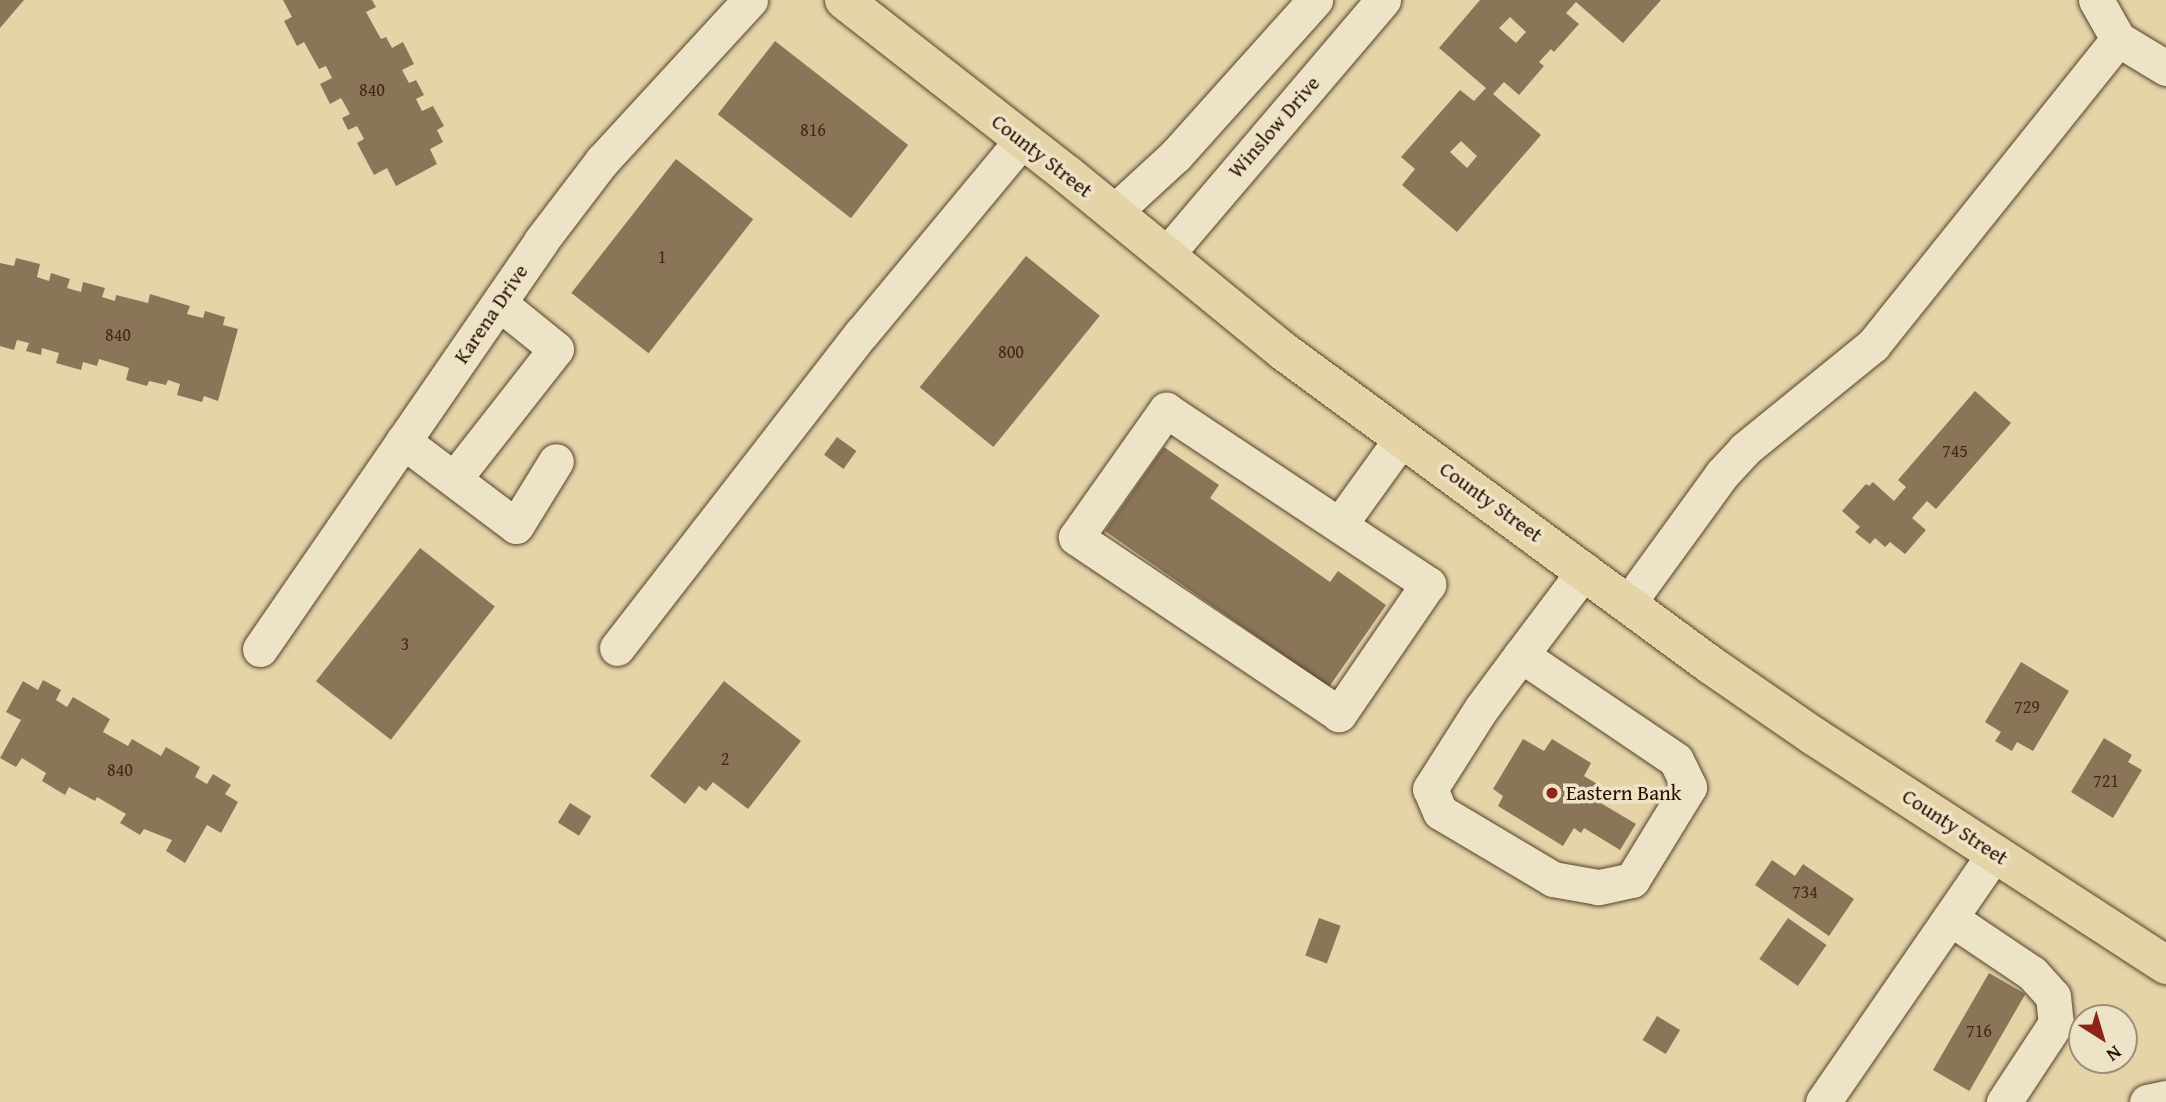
<!DOCTYPE html>
<html>
<head>
<meta charset="utf-8">
<style>
	body { margin:0 }
	#map { position:relative; width:2166px; height:1102px; overflow:hidden; background:#e4d4a8; font-family:"Gentium Book Plus",serif }
	div>[style] { position:absolute }
	.building>* { inset:0; background:#8b7559; transform-origin:0 0 }
	.roads { filter:drop-shadow(0 0 2px #58402c) drop-shadow(0 0 2px #58402c) }
	.minor>* { height:35px; margin:-17.5px; padding:0 17.5px; transform-origin:17.5px; border-radius:17.5px; background:#ede3c6 }
	.major>* { height:38px; margin:-19px; padding:0 19px; transform-origin:19px; border-radius:19px; background:#e4d4a8 }
	.dots>* { width:19px; height:19px; translate:-50% -50%; box-sizing:border-box; border:4px solid #ede3c6; border-radius:50% }
	span { translate:-50% -50%; white-space:nowrap; text-align:center; line-height:1.15; -webkit-text-stroke:7px #ede3c6; paint-order:stroke }
	.number-label { font-size:18px; color:#422818 }
	.number-label span { -webkit-text-stroke-width:0 }
	.street-label { font-size:21px; color:#2a0f03 }
	.poi-label { font-size:21px; color:#2a0f03 }
	.left { translate:0 -50%; text-align:left }
	.north { position:absolute; left:2068px; top:1004px; width:70px; height:70px; box-sizing:border-box; background:#ede3c6; border:2px solid #9f8e78; border-radius:50%; rotate:143deg; font-size:19px; font-weight:700; line-height:28px; text-align:center; color:#2a0f03 }
	.north::after { content:''; display:block; margin:auto; width:24px; height:32px; background:#8f2418; clip-path:polygon(50% 0,100% 100%,50% 72%,0 100%) }
</style>
</head>
<body>
<div id="map">
	<div class="building">
		<div style="clip-path:polygon(0 0,24px 0,0 28px)"></div>
		<div style="clip-path:polygon(283px 0,372px 0,376px 7px,366px 12px,381px 39px,386px 37px,392px 48px,403px 42px,414px 64px,402px 70px,409px 83px,416px 80px,424px 95px,416px 99px,422px 111px,433px 106px,444px 126px,437px 130px,443px 142px,430px 149px,437px 164px,396px 186px,387px 168px,374px 175px,357px 143px,364px 139px,357px 126px,348px 130px,342px 118px,350px 114px,341px 98px,330px 104px,320px 84px,332px 78px,326px 66px,319px 69px,304px 42px,297px 46px,284px 21px,292px 17px)"></div>
		<div style="clip-path:polygon(evenodd,1480px 0,1661px 0,1623px 43px,1576px 2px,1566px 13px,1579px 24px,1554px 52px,1551px 49px,1539px 62px,1544px 66px,1519px 95px,1504px 82px,1493px 94px,1541px 135px,1457px 232px,1402px 185px,1415px 169px,1401px 157px,1460px 90px,1474px 101px,1486px 88px,1439px 48px,1480px 0,1510px 17px,1526px 32px,1516px 43px,1499px 28px,1510px 17px,1480px 0,1461px 141px,1477px 156px,1467px 168px,1450px 152px,1461px 141px)"></div>
		<div style="left:775px;top:41px;width:169px;height:93px;rotate:38deg"></div>
		<div style="left:676px;top:159px;width:98px;height:170px;rotate:38deg"></div>
		<div style="left:1026px;top:256px;width:95px;height:169px;rotate:39deg"></div>
		<div style="clip-path:polygon(16px 258px,40px 264px,37px 277px,49px 281px,51px 273px,70px 279px,67px 288px,81px 292px,83px 282px,105px 288px,102px 297px,115px 301px,116px 295px,148px 303px,150px 294px,190px 306px,187px 314px,203px 318px,205px 311px,225px 317px,223px 325px,238px 329px,218px 401px,204px 396px,202px 402px,177px 395px,180px 384px,168px 380px,166px 385px,149px 381px,147px 386px,126px 380px,129px 368px,99px 359px,97px 366px,83px 362px,81px 370px,56px 363px,59px 353px,42px 348px,41px 355px,26px 351px,29px 343px,17px 340px,14px 350px,0 346px,0 263px,14px 266px)"></div>
		<div style="clip-path:polygon(1975px 391px,2011px 423px,1936px 509px,1927px 501px,1912px 518px,1926px 530px,1905px 554px,1890px 542px,1885px 547px,1875px 538px,1870px 544px,1855px 532px,1860px 527px,1842px 511px,1866px 484px,1869px 486px,1873px 482px,1894px 501px,1906px 487px,1898px 480px)"></div>
		<div style="left:837px;top:437px;width:24px;height:22px;rotate:36deg"></div>
		<div style="clip-path:polygon(1164px 447px,1219px 485px,1210px 498px,1330px 582px,1338px 571px,1386px 605px,1329px 687px,1105px 531px)"></div>
		<div style="left:420px;top:548px;width:95px;height:169px;rotate:38deg"></div>
		<div style="clip-path:polygon(2021px 662px,2069px 691px,2033px 751px,2017px 742px,2012px 751px,1995px 741px,2001px 732px,1985px 722px)"></div>
		<div style="clip-path:polygon(43px 680px,61px 690px,56px 700px,67px 707px,73px 697px,110px 719px,103px 732px,128px 746px,132px 739px,161px 756px,166px 747px,200px 767px,195px 777px,207px 784px,213px 774px,231px 785px,225px 794px,238px 802px,221px 833px,207px 825px,185px 863px,166px 851px,172px 840px,144px 829px,140px 835px,120px 823px,126px 814px,97px 797px,95px 801px,69px 787px,65px 795px,42px 781px,46px 773px,22px 758px,16px 767px,0 758px,21px 720px,6px 712px,23px 681px,38px 690px)"></div>
		<div style="clip-path:polygon(724px 681px,801px 741px,748px 809px,713px 782px,706px 791px,699px 786px,685px 804px,650px 776px)"></div>
		<div style="clip-path:polygon(2104px 738px,2132px 755px,2128px 762px,2142px 770px,2113px 818px,2071px 792px)"></div>
		<div style="clip-path:polygon(1523px 739px,1544px 751px,1552px 739px,1591px 763px,1584px 776px,1607px 790px,1599px 802px,1636px 824px,1620px 850px,1584px 828px,1581px 833px,1574px 828px,1563px 846px,1498px 806px,1503px 796px,1493px 789px)"></div>
		<div style="left:570px;top:803px;width:25px;height:23px;rotate:32deg"></div>
		<div style="clip-path:polygon(1772px 860px,1795px 876px,1803px 864px,1854px 899px,1829px 936px,1755px 885px)"></div>
		<div style="left:1319px;top:918px;width:23px;height:40px;rotate:20deg"></div>
		<div style="left:1788px;top:918px;width:47px;height:50px;rotate:35deg"></div>
		<div style="left:1989px;top:973px;width:42px;height:112px;rotate:30deg"></div>
		<div style="left:1657px;top:1016px;width:27px;height:28px;rotate:31deg"></div>
	</div>
	<div class="roads">
		<div class="minor">
			<div style="left:2096px;top:0;width:45px;rotate:60.6deg"></div>
			<div style="left:2118px;top:39px;width:56px;rotate:31.1deg"></div>
			<div style="left:1114px;top:212px;width:83px;rotate:-42.6deg"></div>
			<div style="left:1175px;top:156px;width:210px;rotate:-48.1deg"></div>
			<div style="left:1166px;top:255px;width:335px;rotate:-49.6deg"></div>
			<div style="left:1166px;top:410px;width:315px;rotate:33.6deg"></div>
			<div style="left:1428px;top:584px;width:158px;rotate:124.4deg"></div>
			<div style="left:1339px;top:714px;width:317px;rotate:-146.1deg"></div>
			<div style="left:1076px;top:537px;width:156px;rotate:-54.7deg"></div>
			<div style="left:403px;top:441px;width:141px;rotate:37deg"></div>
			<div style="left:516px;top:526px;width:76px;rotate:-58.4deg"></div>
			<div style="left:454px;top:479px;width:165px;rotate:-51.9deg"></div>
			<div style="left:556px;top:349px;width:73px;rotate:-141.1deg"></div>
			<div style="left:1340px;top:524px;width:106px;rotate:-54.2deg"></div>
			<div style="left:1629px;top:602px;width:158px;rotate:-54deg"></div>
			<div style="left:1722px;top:474px;width:34px;rotate:-47deg"></div>
			<div style="left:1745px;top:449px;width:165px;rotate:-39.1deg"></div>
			<div style="left:1873px;top:345px;width:392px;rotate:-51.3deg"></div>
			<div style="left:617px;top:648px;width:398px;rotate:-52.2deg"></div>
			<div style="left:861px;top:334px;width:252px;rotate:-50.3deg"></div>
			<div style="left:260px;top:649px;width:495px;rotate:-55.4deg"></div>
			<div style="left:541px;top:241px;width:101px;rotate:-52.7deg"></div>
			<div style="left:602px;top:161px;width:219px;rotate:-47.4deg"></div>
			<div style="left:1521px;top:655px;width:187px;rotate:34.1deg"></div>
			<div style="left:1676px;top:760px;width:30px;rotate:64deg"></div>
			<div style="left:1689px;top:787px;width:109px;rotate:121.5deg"></div>
			<div style="left:1632px;top:880px;width:35px;rotate:168deg"></div>
			<div style="left:1598px;top:887px;width:46px;rotate:-169.9deg"></div>
			<div style="left:1553px;top:879px;width:131px;rotate:-149.3deg"></div>
			<div style="left:1440px;top:812px;width:25px;rotate:-113deg"></div>
			<div style="left:1430px;top:789px;width:95px;rotate:-57.5deg"></div>
			<div style="left:1481px;top:709px;width:67px;rotate:-53.5deg"></div>
			<div style="left:1521px;top:655px;width:106px;rotate:-53deg"></div>
			<div style="left:1950px;top:918px;width:99px;rotate:33.9deg"></div>
			<div style="left:2032px;top:973px;width:31px;rotate:48deg"></div>
			<div style="left:2053px;top:996px;width:27px;rotate:84deg"></div>
			<div style="left:2056px;top:1023px;width:95px;rotate:123.4deg"></div>
			<div style="left:1823px;top:1102px;width:303px;rotate:-55.4deg"></div>
			<div style="left:2147px;top:1102px;width:19px;rotate:-12deg"></div>
		</div>
		<div class="major">
			<div style="left:844px;top:0;width:284px;rotate:38deg"></div>
			<div style="left:1068px;top:175px;width:278px;rotate:39.3deg"></div>
			<div style="left:1283px;top:351px;width:532px;rotate:36.29deg"></div>
			<div style="left:1712px;top:666px;width:125px;rotate:34.6deg"></div>
			<div style="left:1815px;top:737px;width:419px;rotate:33deg"></div>
		</div>
	</div>
	<div class="dots">
		<div style="left:1552px;top:793px;background:#8f2418"></div>
	</div>
	<div class="number-label">
		<span style="left:372px;top:90px">840</span>
		<span style="left:813px;top:130px">816</span>
		<span style="left:662px;top:257px">1</span>
		<span style="left:118px;top:335px">840</span>
		<span style="left:1011px;top:352px">800</span>
		<span style="left:1955px;top:451px">745</span>
		<span style="left:405px;top:644px">3</span>
		<span style="left:2027px;top:707px">729</span>
		<span style="left:725px;top:759px">2</span>
		<span style="left:120px;top:770px">840</span>
		<span style="left:2106px;top:781px">721</span>
		<span style="left:1805px;top:892px">734</span>
		<span style="left:1979px;top:1031px">716</span>
	</div>
	<div class="street-label">
		<span style="left:1274px;top:127px;rotate:-49deg">Winslow Drive</span>
		<span style="left:1042px;top:156px;rotate:38deg">County Street</span>
		<span style="left:491px;top:314px;rotate:-56deg">Karena Drive</span>
		<span style="left:1491px;top:502px;rotate:36deg">County Street</span>
		<span style="left:1955px;top:827px;rotate:33deg">County Street</span>
	</div>
	<div class="poi-label">
		<span class="left" style="left:1566px;top:793px">Eastern Bank</span>
	</div>
	<div class="north">N</div>
</div>
</body>
</html>
